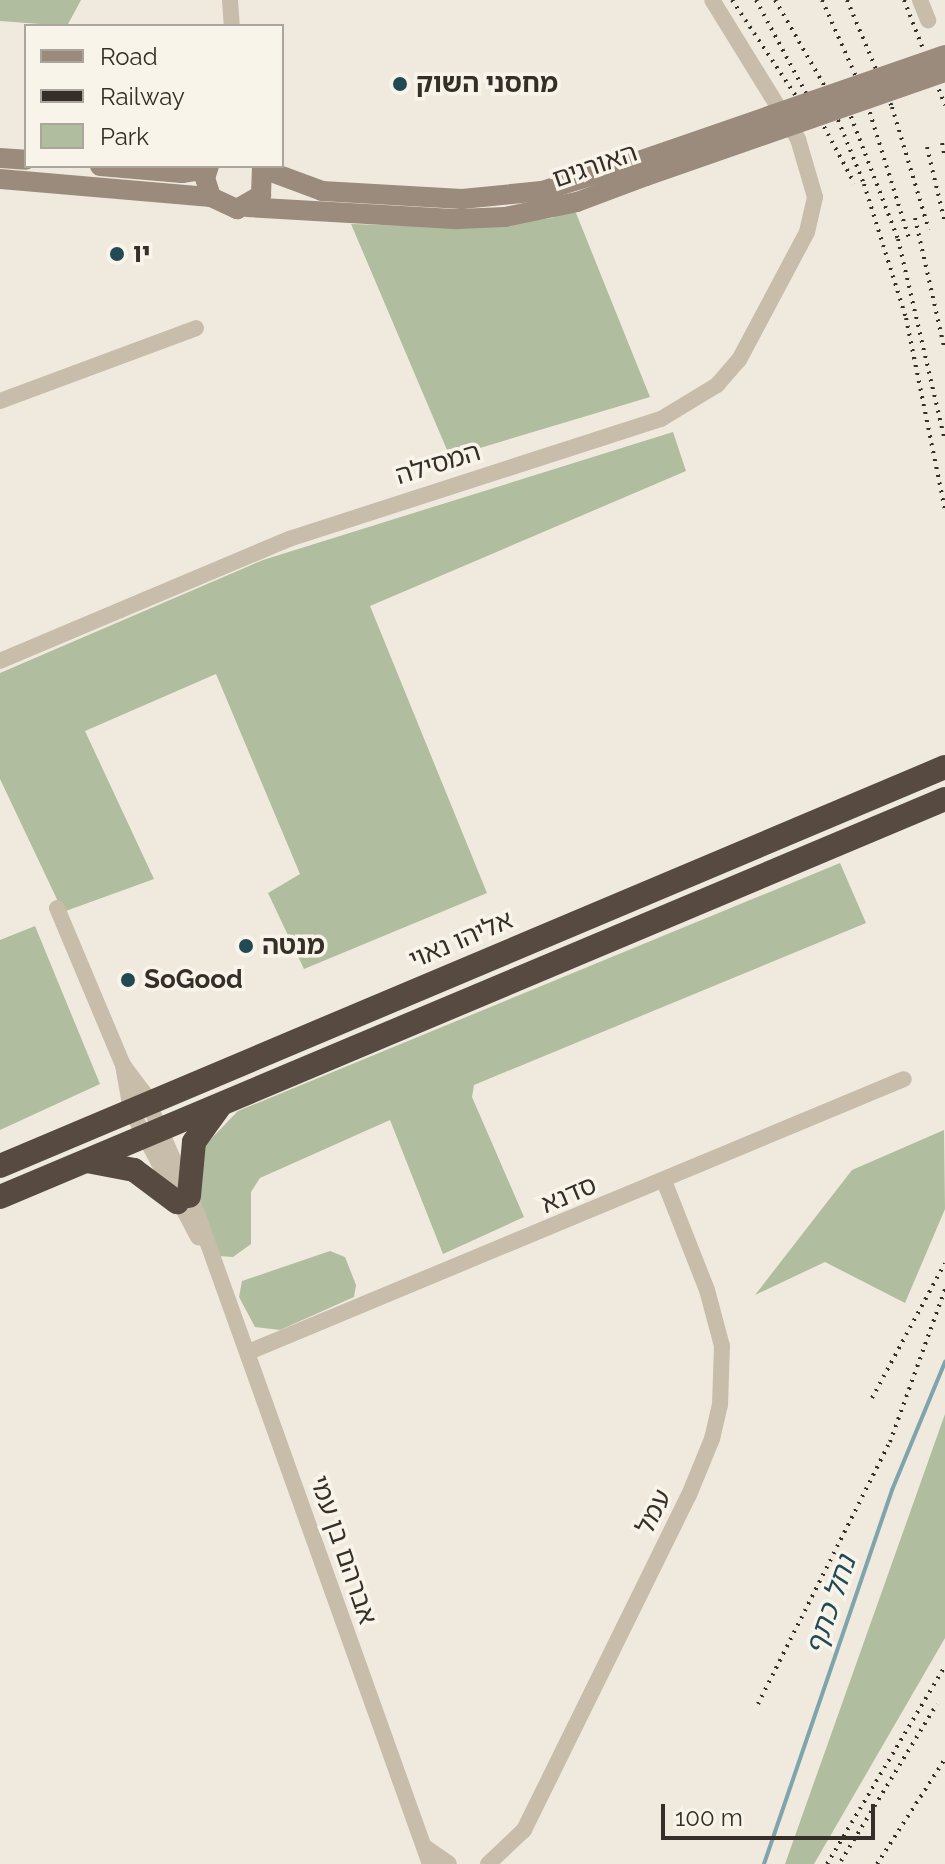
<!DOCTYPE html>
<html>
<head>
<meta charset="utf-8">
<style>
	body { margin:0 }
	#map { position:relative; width:945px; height:1864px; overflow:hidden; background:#f0eade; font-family:Raleway,"Noto Sans Hebrew",sans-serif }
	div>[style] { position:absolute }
	.green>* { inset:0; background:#b0be9f }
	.stream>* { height:4px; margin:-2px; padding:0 2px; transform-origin:2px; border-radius:2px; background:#7fa4ab }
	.street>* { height:16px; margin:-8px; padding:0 8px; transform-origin:8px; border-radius:8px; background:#c8bcaa }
	.secondary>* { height:20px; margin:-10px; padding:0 10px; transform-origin:10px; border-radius:10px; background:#9b8b7c }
	.highway>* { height:24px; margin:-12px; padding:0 12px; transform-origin:12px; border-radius:12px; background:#564a41 }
	.rail>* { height:4px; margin-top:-2px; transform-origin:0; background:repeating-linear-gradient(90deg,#362f29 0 2px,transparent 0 8px) }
	.secondary-bridge>* { height:20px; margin:-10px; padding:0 10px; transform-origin:10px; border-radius:10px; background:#9b8b7c }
	.dots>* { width:22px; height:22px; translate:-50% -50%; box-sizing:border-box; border:4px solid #f8f4ea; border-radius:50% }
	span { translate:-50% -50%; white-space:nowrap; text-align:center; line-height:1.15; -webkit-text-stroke:7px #f8f4ea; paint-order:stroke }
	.poi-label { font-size:26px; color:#362f29; font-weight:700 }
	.left { translate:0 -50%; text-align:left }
	.street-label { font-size:26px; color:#362f29 }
	.water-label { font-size:28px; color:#224a54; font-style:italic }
	.legend { position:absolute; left:24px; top:24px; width:260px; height:144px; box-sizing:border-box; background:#f8f4ea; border:2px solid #aaa59d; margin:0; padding:10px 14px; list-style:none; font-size:24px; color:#362f29 }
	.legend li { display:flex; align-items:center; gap:16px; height:40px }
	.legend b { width:40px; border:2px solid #aaa59d }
	.scale { position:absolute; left:661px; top:1804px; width:214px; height:36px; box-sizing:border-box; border:4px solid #362f29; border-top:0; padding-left:10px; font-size:24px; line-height:28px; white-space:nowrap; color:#362f29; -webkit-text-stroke:6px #f8f4ea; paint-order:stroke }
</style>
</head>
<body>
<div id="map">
	<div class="green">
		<div style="clip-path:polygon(0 0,81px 0,67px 26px,0 21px)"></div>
		<div style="clip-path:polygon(574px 208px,650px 397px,450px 457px,351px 224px,476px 228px,552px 218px)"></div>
		<div style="clip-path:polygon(673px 432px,686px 471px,370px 606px,487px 893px,304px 969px,268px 893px,300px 874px,216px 674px,85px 731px,154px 879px,63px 912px,0 779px,0 673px,263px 560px)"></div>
		<div style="clip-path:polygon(840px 863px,866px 923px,474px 1085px,472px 1097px,524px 1217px,443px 1254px,390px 1120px,260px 1178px,251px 1192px,251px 1244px,233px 1257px,218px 1256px,194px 1185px,206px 1144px,238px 1111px)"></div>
		<div style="clip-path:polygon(35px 926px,100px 1084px,0 1130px,0 940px)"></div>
		<div style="clip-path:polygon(944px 1130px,945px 1209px,905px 1303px,825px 1262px,755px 1295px,852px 1170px)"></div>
		<div style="clip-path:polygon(330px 1251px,345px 1257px,356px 1285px,354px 1297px,280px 1330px,255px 1327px,239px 1297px,242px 1281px)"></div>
		<div style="clip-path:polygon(945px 1414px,945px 1638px,814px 1864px,785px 1864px)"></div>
	</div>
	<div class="stream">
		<div style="left:764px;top:1864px;width:395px;rotate:-71.1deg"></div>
		<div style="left:892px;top:1490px;width:139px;rotate:-67.5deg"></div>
	</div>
	<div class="street">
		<div style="left:230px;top:0;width:26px;rotate:86deg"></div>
		<div style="left:920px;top:0;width:22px;rotate:68deg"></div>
		<div style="left:0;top:401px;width:209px;rotate:-20.4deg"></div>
		<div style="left:0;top:661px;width:314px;rotate:-22.9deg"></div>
		<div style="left:289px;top:539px;width:391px;rotate:-17.9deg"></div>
		<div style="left:661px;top:419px;width:66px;rotate:-31.3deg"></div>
		<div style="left:717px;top:385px;width:33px;rotate:-49deg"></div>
		<div style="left:739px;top:360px;width:145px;rotate:-62deg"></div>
		<div style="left:807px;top:232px;width:36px;rotate:-77deg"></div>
		<div style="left:815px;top:197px;width:60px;rotate:-106.3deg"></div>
		<div style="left:798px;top:139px;width:163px;rotate:-121.7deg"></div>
		<div style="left:57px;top:908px;width:170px;rotate:67.2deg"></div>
		<div style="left:123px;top:1065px;width:35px;rotate:53deg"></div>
		<div style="left:144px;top:1093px;width:131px;rotate:66.2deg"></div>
		<div style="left:197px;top:1213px;width:691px;rotate:70.31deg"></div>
		<div style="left:123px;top:1065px;width:46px;rotate:79.9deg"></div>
		<div style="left:131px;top:1110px;width:144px;rotate:62.2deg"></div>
		<div style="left:251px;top:1351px;width:707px;rotate:-22.61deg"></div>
		<div style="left:425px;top:1847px;width:29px;rotate:35deg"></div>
		<div style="left:488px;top:1864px;width:50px;rotate:-43.4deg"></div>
		<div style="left:524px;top:1830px;width:373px;rotate:-63.8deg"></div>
		<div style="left:689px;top:1495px;width:61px;rotate:-67.7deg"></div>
		<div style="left:712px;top:1439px;width:35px;rotate:-77deg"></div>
		<div style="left:720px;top:1405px;width:59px;rotate:-88.1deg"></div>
		<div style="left:722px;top:1346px;width:58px;rotate:-105deg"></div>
		<div style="left:707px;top:1290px;width:117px;rotate:-111.5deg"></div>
	</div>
	<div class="secondary">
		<div style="left:0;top:158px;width:26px;rotate:4deg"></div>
		<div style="left:100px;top:166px;width:82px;rotate:4.9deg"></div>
		<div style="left:182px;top:173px;width:25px;rotate:-9deg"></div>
		<div style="left:209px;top:166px;width:13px;rotate:108deg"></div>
		<div style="left:205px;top:178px;width:20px;rotate:72deg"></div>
		<div style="left:211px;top:197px;width:29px;rotate:25deg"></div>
		<div style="left:237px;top:209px;width:28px;rotate:-30deg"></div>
		<div style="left:261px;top:195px;width:29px;rotate:-88deg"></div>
		<div style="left:263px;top:169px;width:63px;rotate:20.4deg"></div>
		<div style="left:322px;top:191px;width:140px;rotate:3.3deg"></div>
		<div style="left:462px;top:199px;width:80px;rotate:-5.7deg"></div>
		<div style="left:542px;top:191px;width:102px;rotate:-17.2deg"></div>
		<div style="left:0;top:179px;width:212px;rotate:4.9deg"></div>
		<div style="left:247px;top:207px;width:211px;rotate:3.3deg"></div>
		<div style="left:458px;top:219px;width:47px;rotate:-2.4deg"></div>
		<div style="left:505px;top:217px;width:74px;rotate:-11.8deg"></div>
		<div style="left:577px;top:202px;width:74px;rotate:-20.6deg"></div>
	</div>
	<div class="highway">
		<div style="left:87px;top:1161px;width:48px;rotate:10.8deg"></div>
		<div style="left:134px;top:1170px;width:54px;rotate:36.7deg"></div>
		<div style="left:0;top:1166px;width:1026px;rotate:-22.89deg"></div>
		<div style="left:189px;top:1196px;width:54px;rotate:-84.7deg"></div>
		<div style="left:194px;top:1142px;width:44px;rotate:-54.2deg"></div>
		<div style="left:0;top:1197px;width:1025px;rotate:-22.84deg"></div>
	</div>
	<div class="rail">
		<div style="left:732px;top:0;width:144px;rotate:56.3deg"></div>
		<div style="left:756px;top:0;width:208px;rotate:61.8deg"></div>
		<div style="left:775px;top:0;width:96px;rotate:60deg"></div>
		<div style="left:823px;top:83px;width:109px;rotate:67.9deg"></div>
		<div style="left:864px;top:184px;width:140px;rotate:72.6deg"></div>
		<div style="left:906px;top:318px;width:196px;rotate:78.5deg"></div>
		<div style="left:822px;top:0;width:106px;rotate:66.1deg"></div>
		<div style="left:865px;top:97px;width:148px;rotate:72.7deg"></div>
		<div style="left:847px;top:0;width:116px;rotate:67.2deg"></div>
		<div style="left:892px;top:107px;width:128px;rotate:73.3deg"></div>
		<div style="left:904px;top:0;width:113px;rotate:68.7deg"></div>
		<div style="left:848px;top:109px;width:139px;rotate:69deg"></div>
		<div style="left:898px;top:239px;width:207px;rotate:76.9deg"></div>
		<div style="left:942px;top:143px;width:15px;rotate:79deg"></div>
		<div style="left:927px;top:147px;width:78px;rotate:76.7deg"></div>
		<div style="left:915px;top:218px;width:136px;rotate:77.3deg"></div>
		<div style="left:872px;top:1398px;width:153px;rotate:-61.6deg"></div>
		<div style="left:758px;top:1704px;width:293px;rotate:-63.3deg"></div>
		<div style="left:890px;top:1442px;width:163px;rotate:-70.2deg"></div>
		<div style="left:841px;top:1861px;width:184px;rotate:-58.6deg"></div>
		<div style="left:827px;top:1864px;width:230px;rotate:-59.2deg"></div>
		<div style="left:877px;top:1864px;width:125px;rotate:-57.1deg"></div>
	</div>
	<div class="secondary-bridge">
		<div style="left:639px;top:161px;width:324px;rotate:-19.1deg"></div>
		<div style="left:646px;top:176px;width:317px;rotate:-19.2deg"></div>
	</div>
	<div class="dots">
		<div style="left:400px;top:84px;background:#224a54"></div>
		<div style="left:117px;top:254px;background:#224a54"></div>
		<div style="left:246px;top:946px;background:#224a54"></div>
		<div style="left:128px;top:980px;background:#224a54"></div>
	</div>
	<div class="poi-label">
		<span class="left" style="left:416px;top:84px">מחסני השוק</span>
		<span class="left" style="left:133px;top:254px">יו</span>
		<span class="left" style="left:262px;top:946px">מנטה</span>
		<span class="left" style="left:144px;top:980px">SoGood</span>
	</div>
	<div class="street-label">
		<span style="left:595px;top:166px;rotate:-19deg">האורגים</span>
		<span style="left:438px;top:464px;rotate:-17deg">המסילה</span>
		<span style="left:461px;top:940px;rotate:-23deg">אליהו נאוי</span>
		<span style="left:569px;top:1195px;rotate:-23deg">סדנא</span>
		<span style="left:654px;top:1512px;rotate:-63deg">עמל</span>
		<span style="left:343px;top:1550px;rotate:71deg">אברהם בן עמי</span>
	</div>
	<div class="water-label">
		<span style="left:831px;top:1605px;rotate:-71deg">נחל כתף</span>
	</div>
	<ul class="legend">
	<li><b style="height:10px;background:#9b8b7c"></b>Road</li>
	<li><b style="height:10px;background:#362f29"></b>Railway</li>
	<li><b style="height:22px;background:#b0be9f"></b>Park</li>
	</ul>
	<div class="scale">100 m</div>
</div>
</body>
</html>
